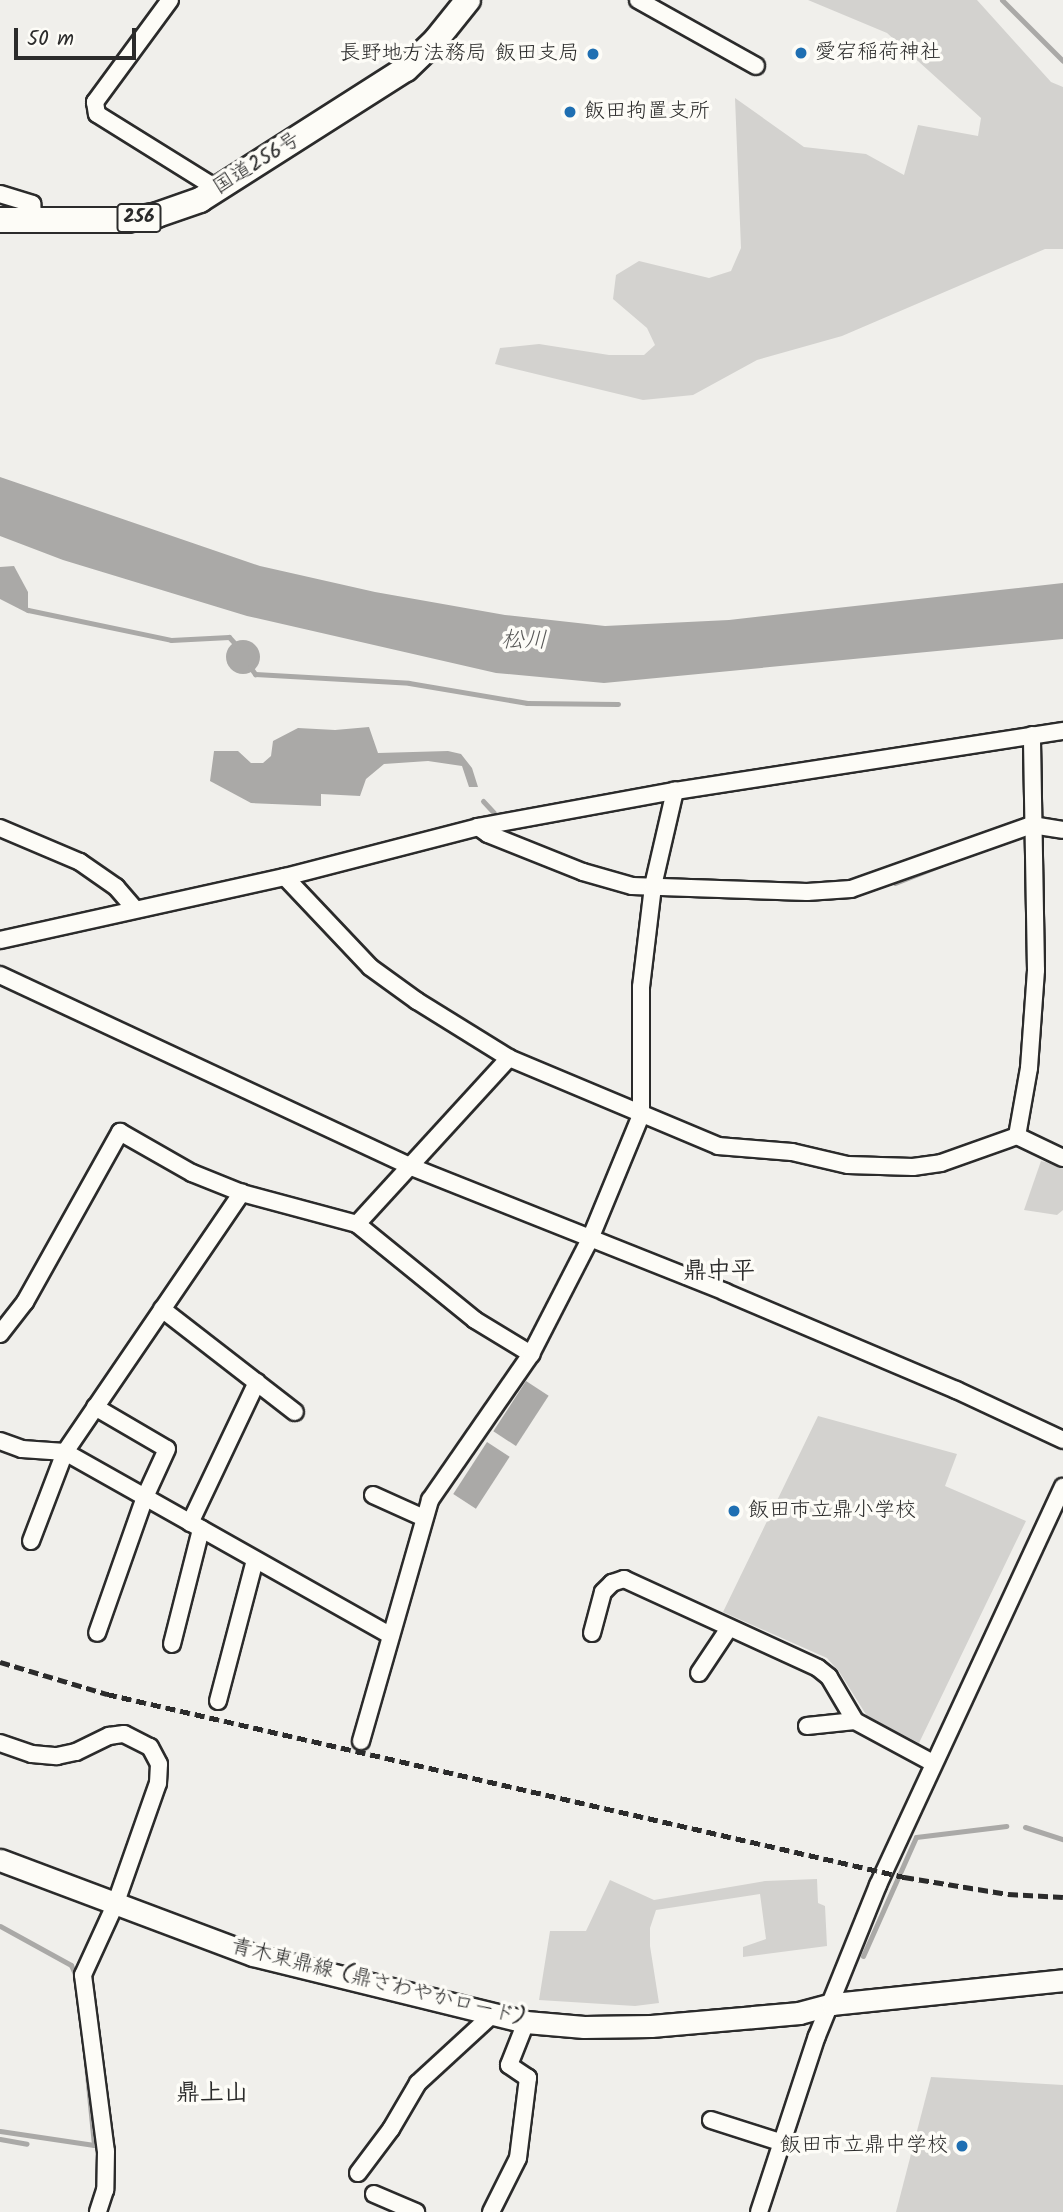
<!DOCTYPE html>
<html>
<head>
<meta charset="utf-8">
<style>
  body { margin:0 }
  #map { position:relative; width:1063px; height:2212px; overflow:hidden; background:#f0efeb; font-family:Kalam,"Klee One",sans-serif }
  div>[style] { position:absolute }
  .green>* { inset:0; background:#d3d2cf }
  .water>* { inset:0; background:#aaa9a7; transform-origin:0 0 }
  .round { border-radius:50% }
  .stream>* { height:5px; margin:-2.5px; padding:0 2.5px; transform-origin:2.5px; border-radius:2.5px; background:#aaa9a7 }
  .roads { filter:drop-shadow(2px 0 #2b2b2b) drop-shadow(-2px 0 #2b2b2b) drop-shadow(0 2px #2b2b2b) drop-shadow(0 -2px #2b2b2b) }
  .minor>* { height:16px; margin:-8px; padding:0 8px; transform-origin:8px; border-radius:8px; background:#fdfcf7 }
  .major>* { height:21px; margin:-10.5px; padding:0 10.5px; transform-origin:10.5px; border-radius:10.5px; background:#fdfcf7 }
  .highway>* { height:24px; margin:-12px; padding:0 12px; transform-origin:12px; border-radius:12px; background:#fdfcf7 }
  .rail>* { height:5px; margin-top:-2.5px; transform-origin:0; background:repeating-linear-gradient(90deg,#2b2b2b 0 10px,transparent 0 15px) }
  .dots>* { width:19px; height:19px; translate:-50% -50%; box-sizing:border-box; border:4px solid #fdfcf7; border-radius:50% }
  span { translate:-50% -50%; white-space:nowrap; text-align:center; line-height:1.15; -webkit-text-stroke:7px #fdfcf7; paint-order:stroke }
  .shield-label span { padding:2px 5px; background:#fdfcf7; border:2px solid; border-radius:5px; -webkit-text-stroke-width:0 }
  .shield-label { font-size:19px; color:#2b2b2b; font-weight:700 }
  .poi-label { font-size:21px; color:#2b2b2b }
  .left { translate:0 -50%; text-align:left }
  .right { translate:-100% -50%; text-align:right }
  .street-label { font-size:21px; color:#2b2b2b }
  .water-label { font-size:23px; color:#575756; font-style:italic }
  .quarter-label { font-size:24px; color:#2b2b2b; font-weight:700 }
  .scale { position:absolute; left:14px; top:28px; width:122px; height:32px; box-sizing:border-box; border:4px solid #2b2b2b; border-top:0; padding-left:9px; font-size:21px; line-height:24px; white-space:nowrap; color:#2b2b2b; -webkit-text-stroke:5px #fdfcf7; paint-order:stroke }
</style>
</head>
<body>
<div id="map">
  <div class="green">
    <div style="clip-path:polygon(808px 0,977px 0,1051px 82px,1063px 87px,1063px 249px,1045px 249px,842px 336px,757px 360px,693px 395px,643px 400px,495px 364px,500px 348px,539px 344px,609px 355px,644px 355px,655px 345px,647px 328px,613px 299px,616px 275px,639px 261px,709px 278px,731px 271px,741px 248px,735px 98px,804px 147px,866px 154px,904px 175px,918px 125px,978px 136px,981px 118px,887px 33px)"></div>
    <div style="clip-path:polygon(1041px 1161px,1063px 1166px,1063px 1210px,1057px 1215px,1024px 1210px)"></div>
    <div style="clip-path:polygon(818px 1416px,957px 1454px,945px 1486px,1026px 1521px,919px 1743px,867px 1716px,840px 1673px,827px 1658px,723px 1612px)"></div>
    <div style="clip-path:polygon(817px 1879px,818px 1903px,825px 1906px,827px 1946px,743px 1957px,743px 1947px,766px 1939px,760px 1894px,656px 1910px,650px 1928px,650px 1946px,659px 2003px,635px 2006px,539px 2000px,550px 1931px,586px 1931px,610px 1880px,654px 1900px,765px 1881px)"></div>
    <div style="clip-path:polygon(931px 2077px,1063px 2085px,1063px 2212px,896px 2212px)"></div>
  </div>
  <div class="water">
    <div style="clip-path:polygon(0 477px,260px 566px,375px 592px,505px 615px,605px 626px,729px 620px,1063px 583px,1063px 639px,604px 683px,496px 673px,247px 616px,63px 560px,0 536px)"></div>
    <div style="clip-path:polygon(14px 566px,28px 592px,28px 610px,0 596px,0 567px)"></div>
    <div class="round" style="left:226px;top:640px;width:34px;height:34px"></div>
    <div style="clip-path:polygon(369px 727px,378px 753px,448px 751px,461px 754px,472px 768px,478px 787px,469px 787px,462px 766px,428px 761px,384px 764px,366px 779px,360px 796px,321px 794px,321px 806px,251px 803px,210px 781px,214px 751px,238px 751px,251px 763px,263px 763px,271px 756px,273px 741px,298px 728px,335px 730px)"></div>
    <div style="left:526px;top:1381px;width:27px;height:60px;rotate:33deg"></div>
    <div style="left:487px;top:1442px;width:27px;height:62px;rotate:33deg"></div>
  </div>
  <div class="stream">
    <div style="left:1002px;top:0;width:86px;rotate:45deg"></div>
    <div style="left:0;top:596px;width:31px;rotate:27deg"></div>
    <div style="left:28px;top:610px;width:146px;rotate:11.8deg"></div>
    <div style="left:171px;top:640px;width:58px;rotate:-3deg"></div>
    <div style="left:229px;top:637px;width:13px;rotate:48deg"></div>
    <div style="left:250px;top:667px;width:9px;rotate:54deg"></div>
    <div style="left:255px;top:674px;width:154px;rotate:3.3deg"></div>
    <div style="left:409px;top:683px;width:120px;rotate:9.6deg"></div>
    <div style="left:527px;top:703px;width:91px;rotate:0.6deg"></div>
    <div style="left:483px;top:801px;width:16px;rotate:47deg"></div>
    <div style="left:579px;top:863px;width:32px;rotate:16deg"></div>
    <div style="left:895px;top:883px;width:49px;rotate:-21.4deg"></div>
    <div style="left:1025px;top:1827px;width:40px;rotate:18deg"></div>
    <div style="left:0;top:1926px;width:81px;rotate:28.8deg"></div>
    <div style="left:71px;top:1965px;width:17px;rotate:66deg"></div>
    <div style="left:863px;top:1956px;width:130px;rotate:-66deg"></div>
    <div style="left:916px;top:1837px;width:91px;rotate:-7deg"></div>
    <div style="left:0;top:2131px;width:95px;rotate:8.5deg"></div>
    <div style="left:94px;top:2145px;width:102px;rotate:-95.6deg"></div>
    <div style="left:0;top:2139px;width:27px;rotate:10deg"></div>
  </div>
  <div class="roads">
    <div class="minor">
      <div style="left:170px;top:0;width:127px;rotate:126.3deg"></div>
      <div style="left:95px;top:102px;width:12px;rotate:81deg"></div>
      <div style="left:97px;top:114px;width:144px;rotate:31.9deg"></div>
      <div style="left:638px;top:0;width:135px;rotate:29.2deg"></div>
      <div style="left:0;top:194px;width:34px;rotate:17deg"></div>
      <div style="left:32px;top:204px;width:17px;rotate:83deg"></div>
      <div style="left:478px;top:827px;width:12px;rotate:35deg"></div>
      <div style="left:488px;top:834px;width:102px;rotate:21.8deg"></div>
      <div style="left:583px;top:872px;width:51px;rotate:15.9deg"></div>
      <div style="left:632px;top:886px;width:175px;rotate:2deg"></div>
      <div style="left:807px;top:892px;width:44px;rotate:-3.9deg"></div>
      <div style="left:851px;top:889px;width:192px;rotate:-19.5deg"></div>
      <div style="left:1032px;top:825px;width:31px;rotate:9deg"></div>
      <div style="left:0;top:828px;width:87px;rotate:23deg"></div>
      <div style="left:80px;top:862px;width:44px;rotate:34.8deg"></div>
      <div style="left:116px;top:887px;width:29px;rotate:49deg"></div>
      <div style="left:285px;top:877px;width:124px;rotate:46.6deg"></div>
      <div style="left:370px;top:967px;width:58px;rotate:35.9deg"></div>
      <div style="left:417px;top:1001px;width:108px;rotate:31.8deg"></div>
      <div style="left:509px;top:1058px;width:227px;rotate:22.8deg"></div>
      <div style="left:718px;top:1146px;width:74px;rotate:4.6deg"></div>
      <div style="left:792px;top:1152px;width:57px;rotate:13.1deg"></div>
      <div style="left:848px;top:1165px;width:65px;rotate:1.8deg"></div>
      <div style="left:913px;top:1167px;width:28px;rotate:-8deg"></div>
      <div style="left:941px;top:1163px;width:81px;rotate:-19.6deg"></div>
      <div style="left:1017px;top:1136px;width:51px;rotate:25.6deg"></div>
      <div style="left:0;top:940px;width:292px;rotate:-12.5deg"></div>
      <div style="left:285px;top:877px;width:199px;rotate:-14.5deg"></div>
      <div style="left:478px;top:827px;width:200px;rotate:-10.4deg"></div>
      <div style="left:675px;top:791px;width:393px;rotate:-8.8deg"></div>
      <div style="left:0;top:975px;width:451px;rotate:25deg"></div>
      <div style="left:409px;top:1166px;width:340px;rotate:21.7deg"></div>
      <div style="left:725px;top:1292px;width:251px;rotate:23deg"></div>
      <div style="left:956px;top:1390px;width:118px;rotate:25deg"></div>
      <div style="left:1017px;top:1136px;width:69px;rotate:-80deg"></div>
      <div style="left:1029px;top:1068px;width:98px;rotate:-85.9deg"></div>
      <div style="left:1036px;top:970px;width:235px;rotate:-91deg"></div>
      <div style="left:357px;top:1224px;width:225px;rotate:-47.5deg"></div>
      <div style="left:162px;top:1309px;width:168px;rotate:37.8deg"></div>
      <div style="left:0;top:1334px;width:41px;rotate:-52deg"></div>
      <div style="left:25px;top:1302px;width:195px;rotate:-60.8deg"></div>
      <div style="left:120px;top:1132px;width:83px;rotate:29.7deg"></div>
      <div style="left:192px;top:1173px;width:54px;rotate:21.8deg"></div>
      <div style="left:242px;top:1193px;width:119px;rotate:15.1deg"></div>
      <div style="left:357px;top:1224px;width:152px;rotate:39.1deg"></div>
      <div style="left:475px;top:1320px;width:66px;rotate:31.3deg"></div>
      <div style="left:95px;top:1407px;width:83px;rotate:30.3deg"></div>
      <div style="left:167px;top:1449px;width:53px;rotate:114.6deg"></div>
      <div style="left:145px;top:1497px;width:144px;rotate:109.4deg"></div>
      <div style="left:0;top:1441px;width:23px;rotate:20deg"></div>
      <div style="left:22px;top:1449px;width:43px;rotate:4deg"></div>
      <div style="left:65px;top:1452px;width:374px;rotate:29.4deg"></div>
      <div style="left:373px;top:1495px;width:56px;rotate:24.3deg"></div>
      <div style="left:190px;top:1523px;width:156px;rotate:-64.6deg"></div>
      <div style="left:31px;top:1541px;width:95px;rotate:-69.1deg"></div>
      <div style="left:65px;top:1452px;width:314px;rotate:-55.7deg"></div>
      <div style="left:592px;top:1633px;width:42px;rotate:-75deg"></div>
      <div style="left:603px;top:1592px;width:13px;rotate:-45deg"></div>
      <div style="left:612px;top:1583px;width:13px;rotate:-18deg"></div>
      <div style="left:624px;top:1579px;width:213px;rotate:24.6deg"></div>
      <div style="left:818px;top:1668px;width:14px;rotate:39deg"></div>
      <div style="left:829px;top:1677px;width:51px;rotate:59.4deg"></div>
      <div style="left:855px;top:1721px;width:89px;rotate:28.3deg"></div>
      <div style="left:172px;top:1644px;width:119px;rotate:-75.8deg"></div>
      <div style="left:699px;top:1673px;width:54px;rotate:-56.3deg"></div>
      <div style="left:218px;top:1701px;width:146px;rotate:-75.3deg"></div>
      <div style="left:807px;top:1726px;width:48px;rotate:-5.9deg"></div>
      <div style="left:361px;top:1741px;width:251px;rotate:-74deg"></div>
      <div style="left:430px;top:1500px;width:178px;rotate:-55.3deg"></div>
      <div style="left:531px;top:1354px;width:129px;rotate:-62.8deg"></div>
      <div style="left:590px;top:1239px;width:134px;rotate:-67.6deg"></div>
      <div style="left:641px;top:1115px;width:128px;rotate:-90deg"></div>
      <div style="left:641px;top:987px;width:102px;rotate:-83.2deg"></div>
      <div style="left:653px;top:886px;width:98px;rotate:-77deg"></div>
      <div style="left:0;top:1743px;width:34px;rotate:19deg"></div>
      <div style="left:32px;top:1754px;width:25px;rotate:5deg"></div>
      <div style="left:57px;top:1756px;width:19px;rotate:-12deg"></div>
      <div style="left:76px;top:1752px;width:37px;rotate:-26deg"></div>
      <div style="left:109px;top:1736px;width:15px;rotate:-8deg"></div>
      <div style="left:124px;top:1734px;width:29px;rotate:27deg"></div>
      <div style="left:150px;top:1747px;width:19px;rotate:62deg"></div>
      <div style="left:159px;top:1764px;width:19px;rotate:93deg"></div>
      <div style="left:158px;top:1783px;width:129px;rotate:109.4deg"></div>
      <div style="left:115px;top:1905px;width:77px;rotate:114.6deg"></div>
      <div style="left:83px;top:1975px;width:177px;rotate:82.6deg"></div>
      <div style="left:106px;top:2151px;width:39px;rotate:91deg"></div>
      <div style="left:105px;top:2190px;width:23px;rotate:108deg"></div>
      <div style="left:711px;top:2120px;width:76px;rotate:17.7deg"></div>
      <div style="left:358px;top:2173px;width:55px;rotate:-53.1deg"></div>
      <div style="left:391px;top:2129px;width:53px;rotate:-59.6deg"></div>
      <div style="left:418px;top:2083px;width:100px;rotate:-42.6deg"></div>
      <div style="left:374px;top:2194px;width:46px;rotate:23.2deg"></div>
      <div style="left:491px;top:2212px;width:60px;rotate:-63.4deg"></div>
      <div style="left:518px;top:2158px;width:81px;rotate:-82.9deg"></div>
      <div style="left:528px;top:2078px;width:23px;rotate:-146deg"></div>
      <div style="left:509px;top:2065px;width:46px;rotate:-68.4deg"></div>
      <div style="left:759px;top:2212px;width:185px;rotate:-71.8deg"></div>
      <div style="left:817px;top:2036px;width:163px;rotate:-68deg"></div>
      <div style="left:878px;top:1885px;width:439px;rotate:-65.1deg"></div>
    </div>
    <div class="major">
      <div style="left:0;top:1860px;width:270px;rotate:20.6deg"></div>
      <div style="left:253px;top:1955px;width:281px;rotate:13.8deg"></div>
      <div style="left:526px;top:2022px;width:58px;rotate:4.9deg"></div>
      <div style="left:584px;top:2027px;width:67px;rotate:-0.9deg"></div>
      <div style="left:651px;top:2026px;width:149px;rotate:-5deg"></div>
      <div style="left:799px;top:2013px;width:34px;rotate:-15deg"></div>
      <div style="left:832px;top:2004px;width:232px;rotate:-5.9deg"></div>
    </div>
    <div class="highway">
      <div style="left:0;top:220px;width:127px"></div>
      <div style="left:127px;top:220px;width:30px;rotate:-9deg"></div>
      <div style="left:157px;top:215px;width:46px;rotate:-19.2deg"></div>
      <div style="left:200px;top:200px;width:244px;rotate:-32.5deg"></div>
      <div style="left:406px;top:69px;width:42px;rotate:-44deg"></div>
      <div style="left:436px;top:40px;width:51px;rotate:-51.3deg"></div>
    </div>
  </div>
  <div class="rail">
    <div style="left:0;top:1662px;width:112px;rotate:16.7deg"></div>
    <div style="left:107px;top:1694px;width:818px;rotate:12.93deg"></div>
    <div style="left:904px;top:1877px;width:105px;rotate:9.3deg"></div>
    <div style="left:1008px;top:1894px;width:55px;rotate:3.1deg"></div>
  </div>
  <div class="dots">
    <div style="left:801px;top:53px;background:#1f6fb2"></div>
    <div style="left:593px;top:54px;background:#1f6fb2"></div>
    <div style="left:570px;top:112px;background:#1f6fb2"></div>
    <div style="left:734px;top:1511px;background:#1f6fb2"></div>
    <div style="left:962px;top:2146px;background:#1f6fb2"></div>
  </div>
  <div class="shield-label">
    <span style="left:139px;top:218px">256</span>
  </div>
  <div class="poi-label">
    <span class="left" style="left:815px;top:53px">愛宕稲荷神社</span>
    <span class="right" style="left:579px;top:54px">長野地方法務局 飯田支局</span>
    <span class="left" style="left:584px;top:112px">飯田拘置支所</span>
    <span class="left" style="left:748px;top:1511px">飯田市立鼎小学校</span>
    <span class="right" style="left:948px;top:2146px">飯田市立鼎中学校</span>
  </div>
  <div class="street-label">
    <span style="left:257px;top:164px;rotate:-32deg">国道256号</span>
    <span style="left:378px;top:1983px;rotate:14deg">青木東鼎線 (鼎さわやかロード)</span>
  </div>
  <div class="water-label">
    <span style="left:524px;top:641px;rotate:1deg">松川</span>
  </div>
  <div class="quarter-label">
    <span style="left:719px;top:1272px">鼎中平</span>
    <span style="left:212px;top:2094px">鼎上山</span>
  </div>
  <div class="scale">50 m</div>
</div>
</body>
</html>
